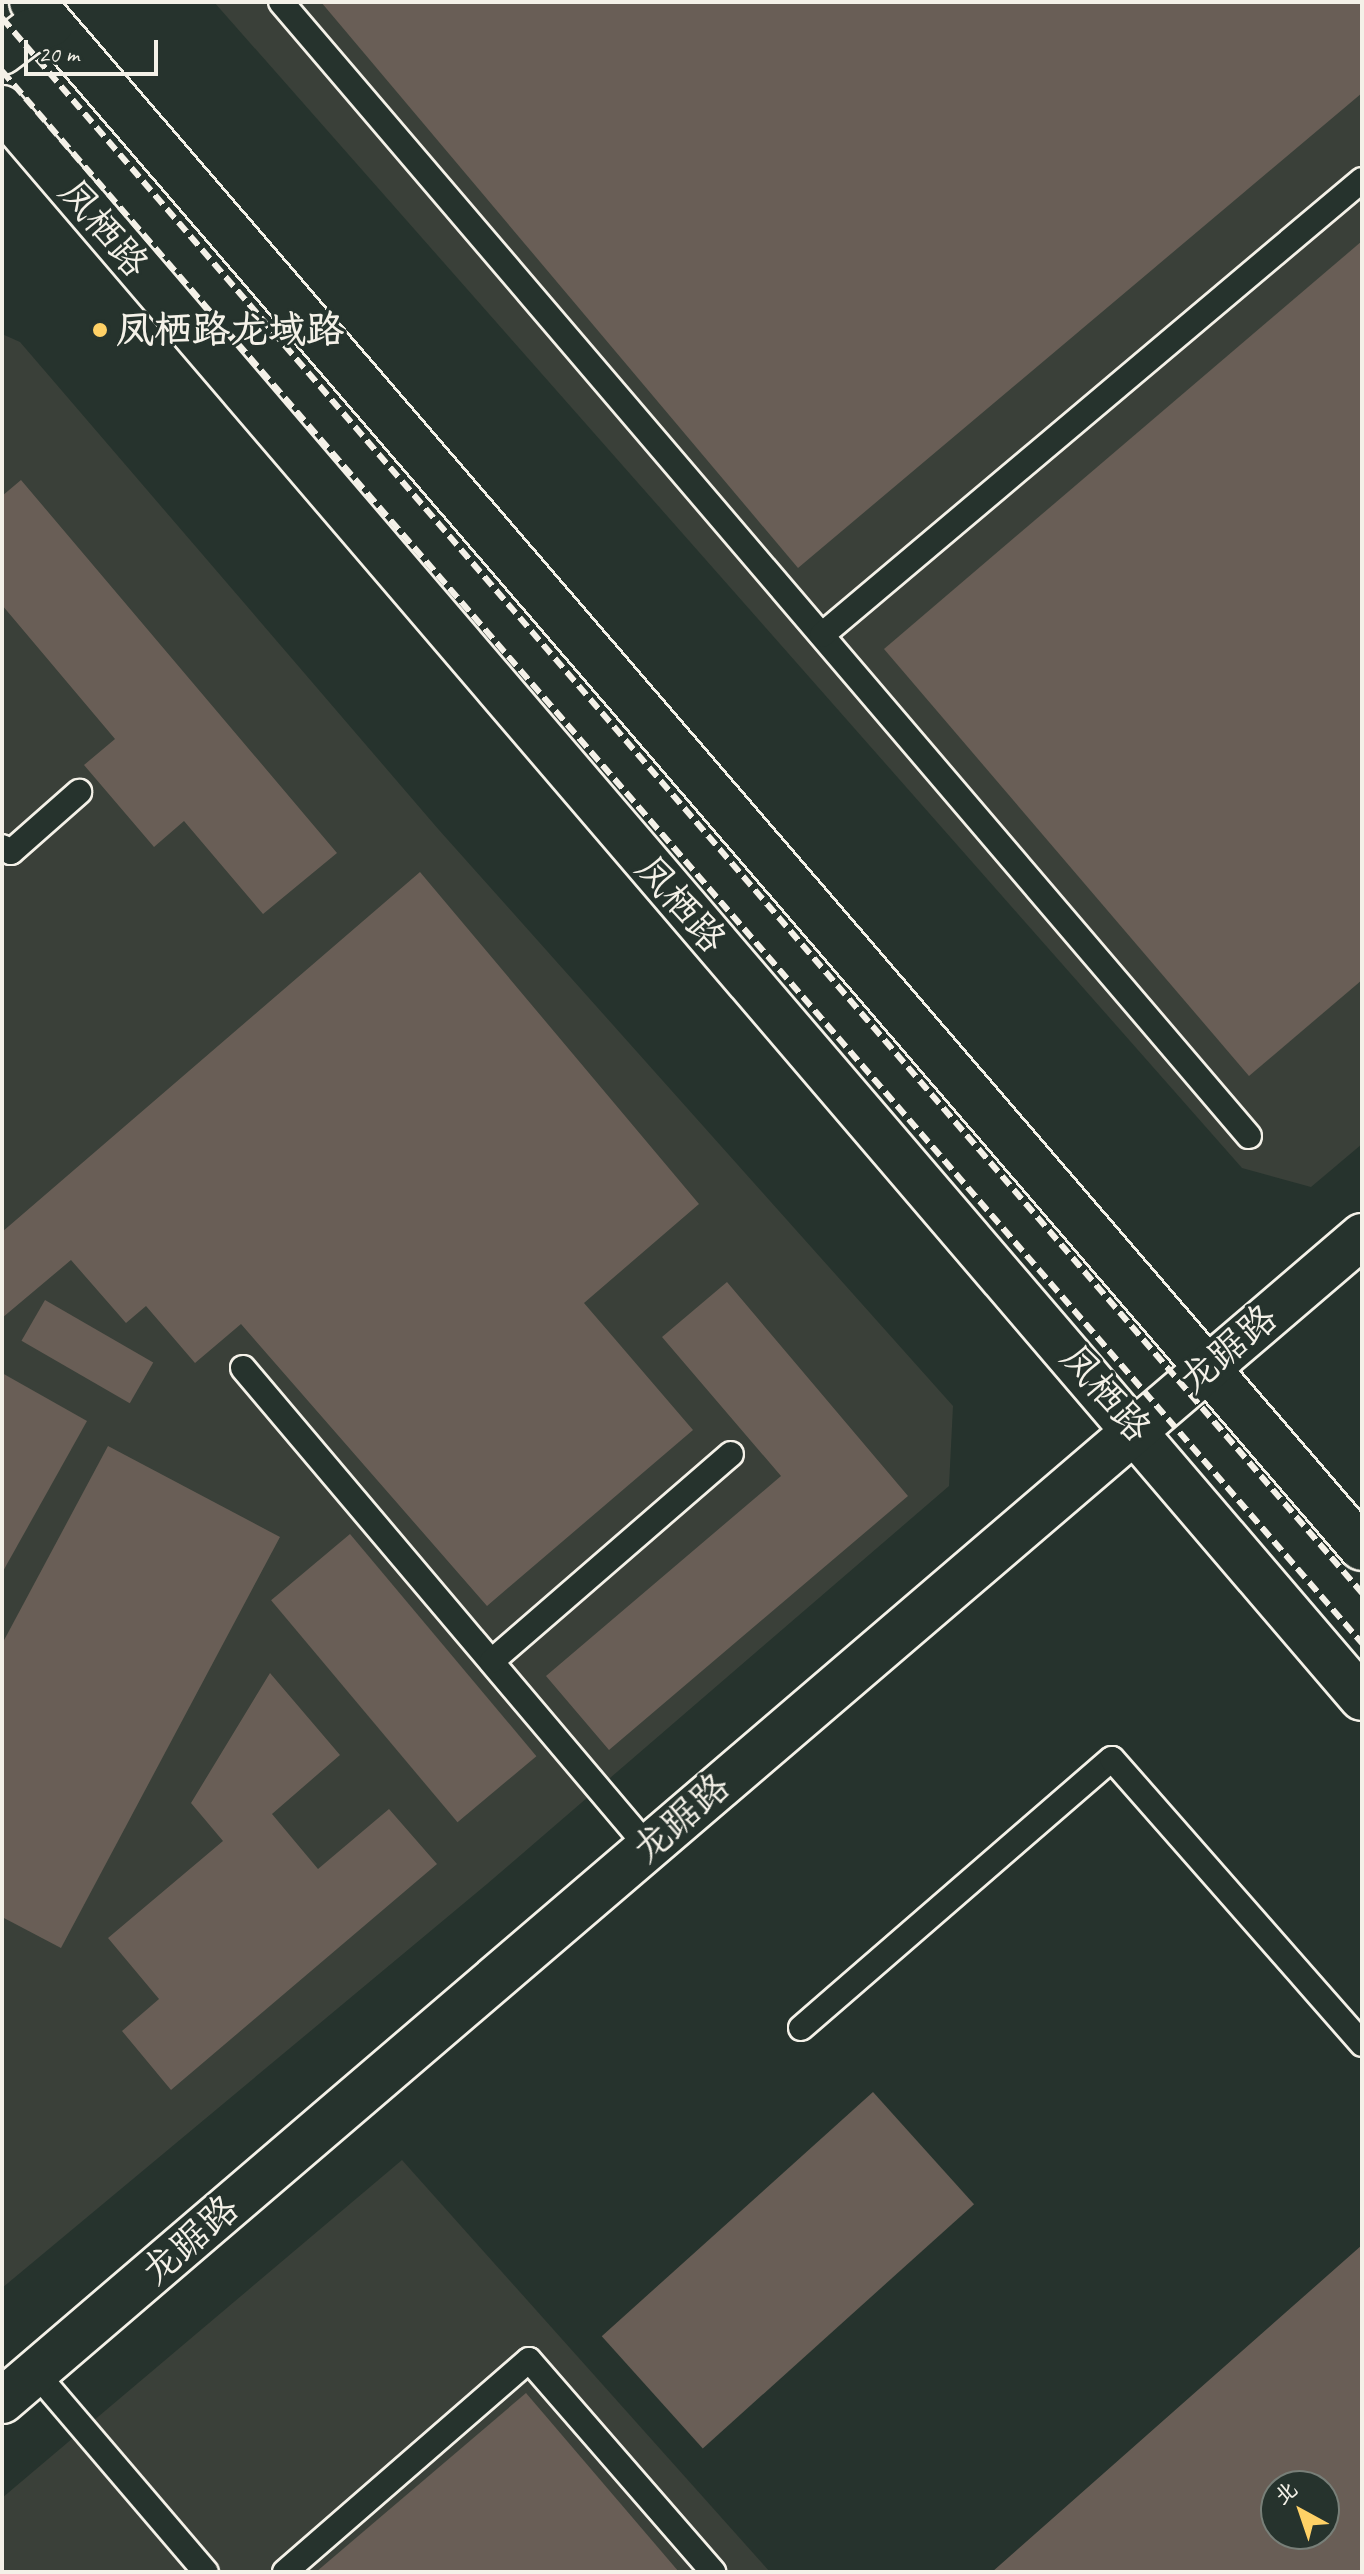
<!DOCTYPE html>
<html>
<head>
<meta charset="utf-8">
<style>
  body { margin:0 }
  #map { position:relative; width:1364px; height:2574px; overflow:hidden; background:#26332d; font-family:Caveat,"LXGW WenKai TC",sans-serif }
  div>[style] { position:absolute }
  .built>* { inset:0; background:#3a4039 }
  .building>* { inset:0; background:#695e56; transform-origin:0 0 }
  .roads { filter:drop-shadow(2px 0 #f4f1e8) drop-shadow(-2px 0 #f4f1e8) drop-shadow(0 2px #f4f1e8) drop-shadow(0 -2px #f4f1e8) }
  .lane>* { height:24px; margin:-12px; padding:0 12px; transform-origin:12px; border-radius:12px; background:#26332d }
  .secondary>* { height:44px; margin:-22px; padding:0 22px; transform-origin:22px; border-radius:22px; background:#26332d }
  .rail>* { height:6px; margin-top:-3px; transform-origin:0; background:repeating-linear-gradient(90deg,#f4f1e8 0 12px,transparent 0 18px) }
  .dots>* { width:22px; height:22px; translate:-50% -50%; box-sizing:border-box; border:4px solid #26332d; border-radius:50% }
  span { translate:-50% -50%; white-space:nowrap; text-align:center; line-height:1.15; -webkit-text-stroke:6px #26332d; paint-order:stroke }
  .street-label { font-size:38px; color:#f4f1e8 }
  .poi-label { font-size:38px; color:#f4f1e8; font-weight:700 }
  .left { translate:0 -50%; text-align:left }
  .frame { position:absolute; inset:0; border:4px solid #f4f1e8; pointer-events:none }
  .north { position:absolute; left:1260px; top:2470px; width:80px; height:80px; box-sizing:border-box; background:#26332d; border:2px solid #787f78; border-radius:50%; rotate:320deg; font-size:22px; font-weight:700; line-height:32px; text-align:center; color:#f4f1e8 }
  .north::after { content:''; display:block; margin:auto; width:28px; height:36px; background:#ffd166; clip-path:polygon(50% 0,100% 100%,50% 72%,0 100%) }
  .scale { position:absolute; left:24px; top:40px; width:134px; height:36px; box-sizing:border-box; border:4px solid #f4f1e8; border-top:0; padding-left:10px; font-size:24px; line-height:28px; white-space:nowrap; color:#f4f1e8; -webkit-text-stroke:6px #26332d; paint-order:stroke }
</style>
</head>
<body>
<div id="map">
  <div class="built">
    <div style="clip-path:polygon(214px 2px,1362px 2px,1362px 1144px,1311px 1187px,1242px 1168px)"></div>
    <div style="clip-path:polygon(2px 334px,20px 342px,439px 830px,953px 1406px,949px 1486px,487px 1884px,2px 2288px)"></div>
    <div style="clip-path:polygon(402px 2160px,770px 2572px,2px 2572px,2px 2498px)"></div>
  </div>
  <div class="building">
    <div style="clip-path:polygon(321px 2px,1362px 2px,1362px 93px,798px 568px)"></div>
    <div style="clip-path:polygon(1362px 241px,1362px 980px,1249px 1076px,884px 649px)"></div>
    <div style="clip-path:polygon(21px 480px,337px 853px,263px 914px,184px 821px,154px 847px,84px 765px,115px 739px,2px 605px,2px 496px)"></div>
    <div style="clip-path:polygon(420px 872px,699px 1204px,584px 1303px,693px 1430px,487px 1606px,241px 1324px,195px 1363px,146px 1306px,126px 1323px,71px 1260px,2px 1318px,2px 1232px)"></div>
    <div style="clip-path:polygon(727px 1282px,908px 1496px,609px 1750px,546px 1676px,781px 1476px,662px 1337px)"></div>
    <div style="left:45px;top:1300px;width:125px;height:47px;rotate:30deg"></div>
    <div style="clip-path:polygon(2px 1373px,87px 1421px,2px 1573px)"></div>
    <div style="clip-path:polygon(108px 1446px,280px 1537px,61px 1948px,2px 1917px,2px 1644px)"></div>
    <div style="left:350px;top:1534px;width:290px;height:103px;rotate:50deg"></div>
    <div style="clip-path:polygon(270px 1673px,340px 1755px,272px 1814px,318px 1869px,389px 1809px,437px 1864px,171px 2090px,122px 2031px,159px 1999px,108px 1938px,223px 1841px,191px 1803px)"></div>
    <div style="left:873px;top:2092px;width:151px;height:365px;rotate:48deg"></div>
    <div style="clip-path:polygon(evenodd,1362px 2245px,1362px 2572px,992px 2572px,1362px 2245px,1276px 2486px,1324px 2486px,1324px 2534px,1276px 2534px,1276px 2486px)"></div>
    <div style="clip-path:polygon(526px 2393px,679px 2572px,316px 2572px)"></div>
  </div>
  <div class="roads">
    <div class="lane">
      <div style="left:281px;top:2px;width:1491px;rotate:49.52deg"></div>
      <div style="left:822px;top:635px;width:706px;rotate:-40.12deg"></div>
      <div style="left:2px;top:847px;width:10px;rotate:29deg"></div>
      <div style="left:11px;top:852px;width:91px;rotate:-41.4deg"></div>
      <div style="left:243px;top:1368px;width:627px;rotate:49.79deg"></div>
      <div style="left:492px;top:1661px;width:316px;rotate:-40.9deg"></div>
      <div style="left:801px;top:2028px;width:411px;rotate:-40.9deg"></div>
      <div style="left:1112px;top:1759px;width:379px;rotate:48.7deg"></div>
      <div style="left:35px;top:2372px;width:263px;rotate:49.5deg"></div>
      <div style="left:285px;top:2572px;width:323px;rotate:-41deg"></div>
      <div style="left:529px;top:2360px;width:281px;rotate:49deg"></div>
    </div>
    <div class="secondary">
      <div style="left:32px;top:2px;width:2039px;rotate:49.3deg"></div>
      <div style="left:2px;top:52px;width:34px;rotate:-37deg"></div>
      <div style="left:29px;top:32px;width:23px;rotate:-20deg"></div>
      <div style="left:2px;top:108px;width:2092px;rotate:49.46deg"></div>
      <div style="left:2px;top:2401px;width:1791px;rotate:-40.58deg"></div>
    </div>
  </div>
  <div class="rail">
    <div style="left:2px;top:18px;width:2081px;rotate:49.19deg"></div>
    <div style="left:2px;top:71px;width:2079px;rotate:49.14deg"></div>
  </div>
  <div class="dots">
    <div style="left:100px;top:330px;background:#ffd166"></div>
  </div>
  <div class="street-label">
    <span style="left:104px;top:228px;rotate:50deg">凤栖路</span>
    <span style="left:681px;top:904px;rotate:49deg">凤栖路</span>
    <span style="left:1228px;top:1349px;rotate:-40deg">龙踞路</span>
    <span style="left:1106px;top:1393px;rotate:49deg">凤栖路</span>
    <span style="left:681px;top:1818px;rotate:-41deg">龙踞路</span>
    <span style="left:190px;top:2240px;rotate:-41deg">龙踞路</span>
  </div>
  <div class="poi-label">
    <span class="left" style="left:116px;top:330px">凤栖路龙域路</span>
  </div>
  <div class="frame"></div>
  <div class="north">北</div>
  <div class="scale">20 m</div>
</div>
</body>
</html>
